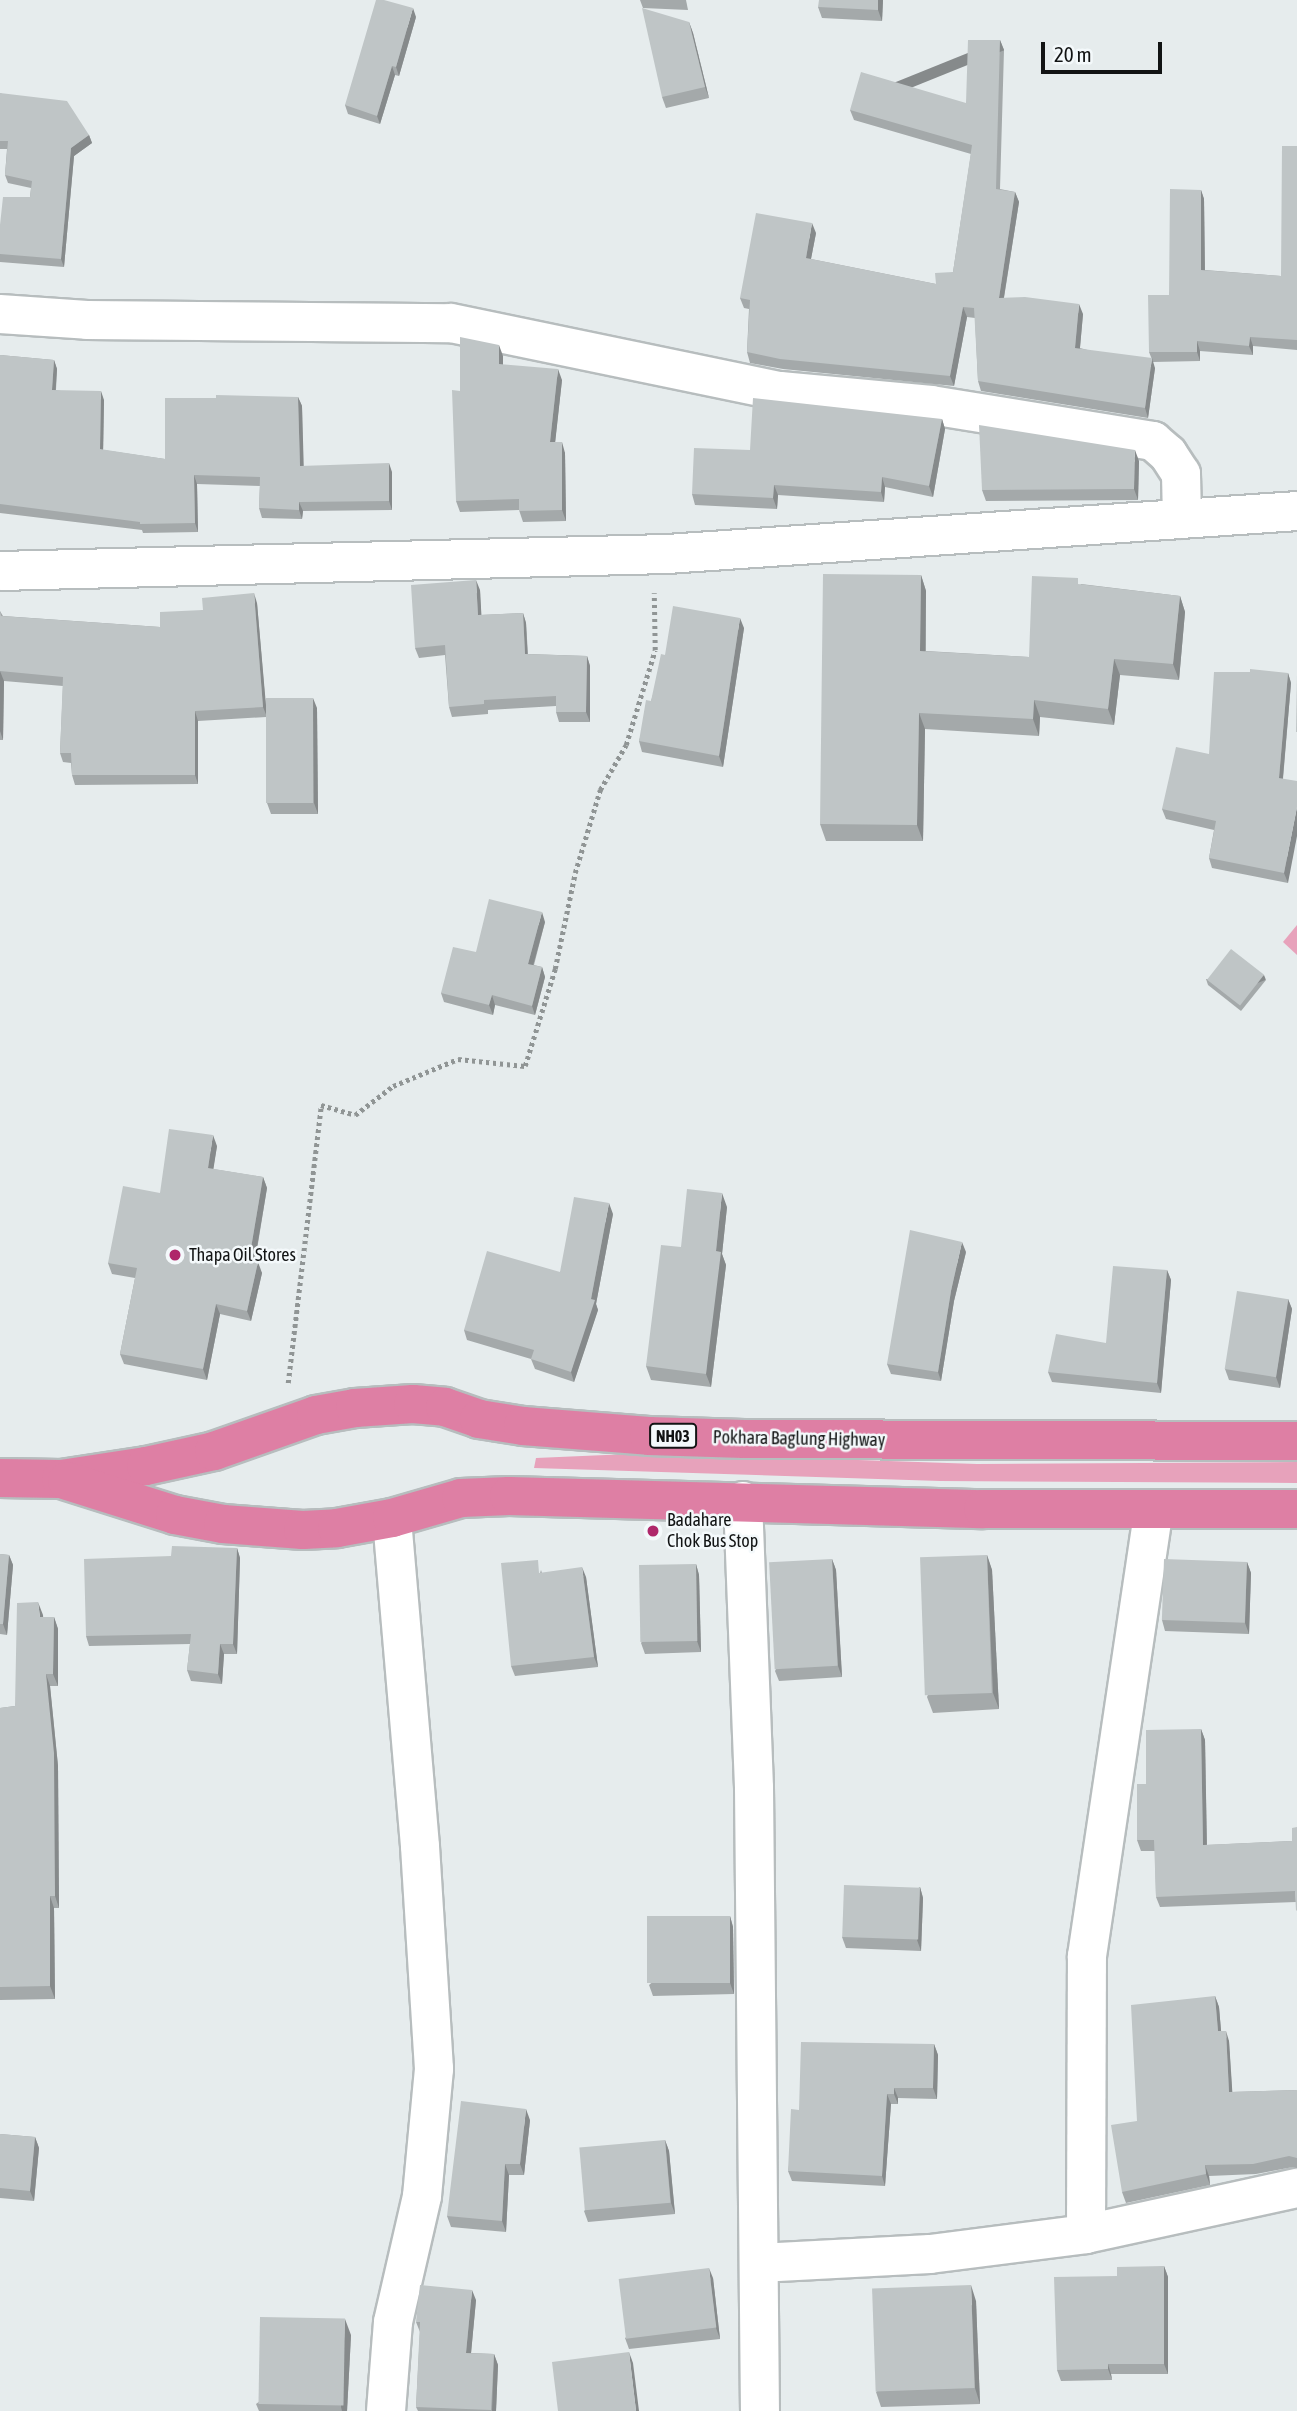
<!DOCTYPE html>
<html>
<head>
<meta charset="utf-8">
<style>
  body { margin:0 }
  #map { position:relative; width:1297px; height:2411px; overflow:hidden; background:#e6eced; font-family:"Asap Condensed",sans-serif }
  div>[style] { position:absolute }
  .green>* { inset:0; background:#e7a2bb }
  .path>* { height:4.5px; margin-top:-2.25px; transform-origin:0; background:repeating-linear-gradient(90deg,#909595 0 3.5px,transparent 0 7px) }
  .roads { filter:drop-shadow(2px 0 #b7bdbe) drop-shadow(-2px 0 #b7bdbe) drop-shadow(0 2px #b7bdbe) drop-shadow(0 -2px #b7bdbe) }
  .minor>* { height:38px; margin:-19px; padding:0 19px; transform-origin:19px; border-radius:19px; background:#fff }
  .highway>* { height:38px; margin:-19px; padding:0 19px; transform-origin:19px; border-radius:19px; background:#de7fa4 }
  .wall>* { inset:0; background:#a4a9aa }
  .shaded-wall>* { inset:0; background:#868a8b; transform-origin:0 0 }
  .building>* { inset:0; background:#bfc5c6; transform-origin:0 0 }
  .dots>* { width:19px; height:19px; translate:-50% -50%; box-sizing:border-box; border:4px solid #f4f9fb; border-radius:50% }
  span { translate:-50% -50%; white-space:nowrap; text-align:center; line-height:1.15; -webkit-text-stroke:5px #f4f9fb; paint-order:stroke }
  .shield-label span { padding:2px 5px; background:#f4f9fb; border:2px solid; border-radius:5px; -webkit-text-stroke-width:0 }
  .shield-label { font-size:16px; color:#121414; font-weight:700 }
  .poi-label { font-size:18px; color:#121414 }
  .left { translate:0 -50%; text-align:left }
  .street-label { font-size:18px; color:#121414 }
  .scale { position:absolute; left:1041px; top:42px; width:121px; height:32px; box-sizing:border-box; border:4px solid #121414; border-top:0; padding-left:9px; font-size:21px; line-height:24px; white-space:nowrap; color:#121414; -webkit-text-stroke:5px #f4f9fb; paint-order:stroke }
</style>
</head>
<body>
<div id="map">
  <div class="green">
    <div style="clip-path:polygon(1297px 925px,1297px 955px,1283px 942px)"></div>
    <div style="clip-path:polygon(652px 1453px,977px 1464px,1297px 1462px,1297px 1483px,940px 1481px,534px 1468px,536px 1458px)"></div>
  </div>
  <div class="path">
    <div style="left:288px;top:1383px;width:280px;rotate:-83.2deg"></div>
    <div style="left:321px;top:1105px;width:35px;rotate:16deg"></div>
    <div style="left:355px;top:1115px;width:48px;rotate:-37.3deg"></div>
    <div style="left:393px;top:1086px;width:70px;rotate:-22.6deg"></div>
    <div style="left:458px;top:1059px;width:67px;rotate:6deg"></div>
    <div style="left:525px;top:1066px;width:102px;rotate:-72.8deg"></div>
    <div style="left:555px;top:969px;width:98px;rotate:-78.2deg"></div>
    <div style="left:575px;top:873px;width:87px;rotate:-73.2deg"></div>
    <div style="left:600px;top:790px;width:52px;rotate:-60deg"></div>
    <div style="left:626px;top:745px;width:99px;rotate:-73deg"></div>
    <div style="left:655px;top:650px;width:57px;rotate:-91deg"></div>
  </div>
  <div class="roads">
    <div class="minor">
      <div style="left:0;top:314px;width:87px;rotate:3.9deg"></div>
      <div style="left:87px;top:320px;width:364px;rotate:0.5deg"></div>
      <div style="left:451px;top:323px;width:336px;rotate:11.7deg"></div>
      <div style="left:780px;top:391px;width:152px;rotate:5.3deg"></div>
      <div style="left:931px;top:405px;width:225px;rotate:9.2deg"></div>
      <div style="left:1153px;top:441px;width:20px;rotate:41deg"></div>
      <div style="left:1168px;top:454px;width:24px;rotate:57deg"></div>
      <div style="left:1181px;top:474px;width:45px;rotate:88.7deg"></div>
      <div style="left:0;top:571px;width:667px;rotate:-1.46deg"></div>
      <div style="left:667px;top:554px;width:631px;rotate:-3.9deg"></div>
      <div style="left:743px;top:1501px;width:287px;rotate:87.8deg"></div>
      <div style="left:754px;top:1788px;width:623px;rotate:89.45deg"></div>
      <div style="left:1086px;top:2234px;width:278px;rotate:-89.8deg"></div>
      <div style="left:1087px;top:1956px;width:451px;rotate:-81.5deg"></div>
      <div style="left:759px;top:2263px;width:171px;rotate:-3deg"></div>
      <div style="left:930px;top:2254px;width:157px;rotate:-7.3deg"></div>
      <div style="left:1086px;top:2234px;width:216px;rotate:-12.3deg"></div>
      <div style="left:386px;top:2411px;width:89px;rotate:-85.5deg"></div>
      <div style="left:393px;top:2322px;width:129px;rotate:-77deg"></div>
      <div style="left:422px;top:2196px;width:128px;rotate:-84.6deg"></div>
      <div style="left:434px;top:2069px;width:223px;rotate:-93.6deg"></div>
      <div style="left:420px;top:1846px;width:329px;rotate:-94.9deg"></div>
    </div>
    <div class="highway">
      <div style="left:0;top:1478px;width:61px;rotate:0.9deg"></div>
      <div style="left:61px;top:1479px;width:86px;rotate:-8.7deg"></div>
      <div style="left:146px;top:1466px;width:70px;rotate:-12.4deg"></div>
      <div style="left:214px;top:1451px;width:108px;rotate:-19.4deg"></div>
      <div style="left:316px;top:1415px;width:40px;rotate:-10deg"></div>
      <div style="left:355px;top:1408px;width:58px;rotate:-3.9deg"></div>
      <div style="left:413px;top:1404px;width:32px;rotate:5deg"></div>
      <div style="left:445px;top:1407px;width:36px;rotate:19deg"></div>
      <div style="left:479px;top:1419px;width:45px;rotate:9deg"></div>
      <div style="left:523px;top:1426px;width:126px;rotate:4.5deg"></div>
      <div style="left:649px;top:1436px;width:95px;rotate:1.8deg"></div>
      <div style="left:744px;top:1439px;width:553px;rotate:0.21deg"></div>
      <div style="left:67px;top:1481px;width:113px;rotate:17.5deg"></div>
      <div style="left:175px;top:1515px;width:49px;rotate:10.6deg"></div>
      <div style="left:223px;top:1524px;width:80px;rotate:4.3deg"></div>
      <div style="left:303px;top:1530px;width:34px;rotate:-3deg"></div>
      <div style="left:337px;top:1528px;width:56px;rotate:-10.3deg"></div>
      <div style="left:392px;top:1518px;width:72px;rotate:-16.2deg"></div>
      <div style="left:461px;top:1498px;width:48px;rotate:-2.4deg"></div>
      <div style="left:509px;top:1496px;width:474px;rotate:1.6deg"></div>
      <div style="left:983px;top:1509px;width:314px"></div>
    </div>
  </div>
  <div class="wall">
    <div style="clip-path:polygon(640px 0,686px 0,688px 10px,643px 8px)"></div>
    <div style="clip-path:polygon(883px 0,882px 21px,822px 18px,818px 7px)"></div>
    <div style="clip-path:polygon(416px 17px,399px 76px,395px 75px,380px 124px,348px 114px,345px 105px)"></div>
    <div style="clip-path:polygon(689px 22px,693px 33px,709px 98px,666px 108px,662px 97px)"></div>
    <div style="clip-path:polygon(1000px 40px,1004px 50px,1000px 189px,1015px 192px,1019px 202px,1004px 298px,1083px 314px,1080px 348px,1155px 368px,1148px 418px,981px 391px,978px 381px,975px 318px,967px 317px,954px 386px,783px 369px,750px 363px,747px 352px,749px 309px,744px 308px,740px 298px,816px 233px,811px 259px,936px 284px,953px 272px,971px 154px,854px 120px,850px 110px,966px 103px)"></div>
    <div style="clip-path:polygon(0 93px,89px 135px,92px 143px,74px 156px,64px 267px,0 262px,0 225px,30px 197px,31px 188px,8px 183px,5px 175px,7px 149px,0 149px)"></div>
    <div style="clip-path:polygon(1297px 146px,1297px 350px,1253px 346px,1253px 355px,1200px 351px,1200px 361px,1153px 362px,1149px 352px,1169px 295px,1201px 190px,1204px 199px,1205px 270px,1281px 276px)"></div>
    <div style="clip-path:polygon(0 355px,54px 360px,57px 369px,56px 390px,104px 400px,103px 450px,165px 459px,298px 397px,302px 406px,303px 466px,392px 472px,392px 510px,303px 511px,302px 519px,262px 518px,259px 508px,260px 486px,197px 484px,198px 532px,143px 533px,142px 530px,0 513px)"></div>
    <div style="clip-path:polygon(503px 356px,503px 365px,562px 380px,555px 442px,565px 453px,566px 521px,523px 522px,519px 510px,460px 512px,456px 501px,460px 391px)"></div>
    <div style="clip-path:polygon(942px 419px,945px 429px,933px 497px,885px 487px,884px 502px,778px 495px,777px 509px,695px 505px,692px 494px,750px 450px)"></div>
    <div style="clip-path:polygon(1139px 461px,1138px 500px,986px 501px,982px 490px)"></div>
    <div style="clip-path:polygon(921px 575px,926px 591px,926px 651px,1029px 657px,1081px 584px,1180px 596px,1185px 612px,1179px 680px,1120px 675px,1114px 725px,1040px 717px,1039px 736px,925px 729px,923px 841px,826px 841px,820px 824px)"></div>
    <div style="clip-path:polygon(480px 590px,481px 615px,523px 613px,526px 623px,528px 654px,587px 656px,590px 666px,590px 722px,559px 722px,556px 712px,556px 706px,488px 710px,488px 714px,452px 717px,449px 707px,445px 655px,419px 658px,415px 648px)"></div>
    <div style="clip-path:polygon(257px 603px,266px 709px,317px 708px,318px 814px,271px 814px,267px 803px,266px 717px,198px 721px,198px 784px,75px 785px,72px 775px,71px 763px,63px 762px,60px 753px,63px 686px,4px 681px,3px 740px,0 740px,0 611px,3px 616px,160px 627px,203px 610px)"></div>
    <div style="clip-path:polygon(744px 628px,723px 767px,642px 752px,639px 741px,665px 655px)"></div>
    <div style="clip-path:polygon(1288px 673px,1291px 683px,1283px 779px,1288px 883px,1212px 868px,1209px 858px,1214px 830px,1166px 819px,1162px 809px)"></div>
    <div style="clip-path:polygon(545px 922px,534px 965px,542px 967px,545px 977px,535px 1015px,495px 1005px,493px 1015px,444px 1002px,441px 993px,476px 952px)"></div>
    <div style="clip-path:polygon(1206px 979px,1266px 980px,1241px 1011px,1208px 985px)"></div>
    <div style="clip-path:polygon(217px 1146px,213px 1169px,263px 1177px,267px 1188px,255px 1262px,262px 1273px,251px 1321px,220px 1314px,207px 1380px,124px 1364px,120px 1354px,135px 1278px,112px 1274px,108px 1263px,160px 1193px)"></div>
    <div style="clip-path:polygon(727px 1207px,722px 1254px,726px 1265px,711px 1387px,651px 1380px,646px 1366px,681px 1247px)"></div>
    <div style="clip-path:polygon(613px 1214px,596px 1304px,598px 1310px,574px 1382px,535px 1369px,531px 1359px,467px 1340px,464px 1330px,560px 1272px)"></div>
    <div style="clip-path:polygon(966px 1252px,954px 1301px,941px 1381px,891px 1374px,887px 1364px)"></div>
    <div style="clip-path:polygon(1167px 1270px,1171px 1280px,1161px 1393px,1052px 1382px,1048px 1372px,1106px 1343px)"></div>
    <div style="clip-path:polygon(1288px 1299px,1292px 1309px,1280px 1388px,1229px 1380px,1225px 1369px)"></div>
    <div style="clip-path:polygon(237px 1548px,240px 1558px,237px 1654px,224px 1654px,222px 1684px,191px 1681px,187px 1670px,190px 1644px,89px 1646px,86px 1636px,171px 1556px)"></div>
    <div style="clip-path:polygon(0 1554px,9px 1555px,13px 1565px,7px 1635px,0 1634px)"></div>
    <div style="clip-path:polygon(987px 1555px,992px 1570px,999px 1709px,933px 1713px,927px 1697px)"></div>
    <div style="clip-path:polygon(832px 1559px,836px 1570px,842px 1677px,779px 1681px,775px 1671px)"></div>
    <div style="clip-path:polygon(1247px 1562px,1251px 1573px,1249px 1634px,1165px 1631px,1162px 1620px)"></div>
    <div style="clip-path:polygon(696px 1564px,699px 1575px,701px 1652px,645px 1654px,641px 1643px)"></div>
    <div style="clip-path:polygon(541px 1570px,542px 1573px,586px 1577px,598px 1667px,515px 1676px,511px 1666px)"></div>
    <div style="clip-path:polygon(43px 1615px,43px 1617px,54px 1617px,58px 1629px,58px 1686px,50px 1686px,58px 1766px,59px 1908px,54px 1908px,55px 1999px,0 2000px,0 1708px,15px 1706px)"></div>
    <div style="clip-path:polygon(1201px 1729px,1205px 1740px,1207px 1845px,1292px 1841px,1296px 1902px,1160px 1907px,1156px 1897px,1155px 1851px,1141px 1851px,1137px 1840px,1146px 1784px)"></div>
    <div style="clip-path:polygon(920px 1887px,923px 1898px,921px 1951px,846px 1948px,842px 1937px)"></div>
    <div style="clip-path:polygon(730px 1916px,733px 1927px,734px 1994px,653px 1996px,649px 1985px)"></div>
    <div style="clip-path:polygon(1215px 1996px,1219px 2007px,1221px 2031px,1229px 2041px,1232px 2092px,1297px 2090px,1297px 2168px,1293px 2167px,1256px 2174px,1209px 2176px,1210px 2185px,1126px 2203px,1122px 2192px,1137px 2121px)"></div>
    <div style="clip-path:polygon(934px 2044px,938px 2055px,937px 2099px,898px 2098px,898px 2104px,891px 2104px,885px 2186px,792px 2181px,788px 2171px,799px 2110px)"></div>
    <div style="clip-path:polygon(530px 2120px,524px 2175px,509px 2175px,506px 2232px,451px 2227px,447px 2216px)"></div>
    <div style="clip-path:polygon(0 2134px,35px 2137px,39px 2148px,34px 2201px,0 2198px)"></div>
    <div style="clip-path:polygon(665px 2140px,669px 2151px,675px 2214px,588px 2222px,584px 2211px)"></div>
    <div style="clip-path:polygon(1164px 2266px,1168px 2277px,1168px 2374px,1111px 2374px,1112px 2380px,1061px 2381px,1057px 2370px,1117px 2276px)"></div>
    <div style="clip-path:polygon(713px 2278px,720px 2339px,629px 2349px,625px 2338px)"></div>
    <div style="clip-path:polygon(476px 2300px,471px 2353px,494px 2354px,498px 2365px,496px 2411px,418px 2411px,416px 2407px,420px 2332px,416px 2322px)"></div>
    <div style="clip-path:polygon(976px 2301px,980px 2404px,881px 2407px,876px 2392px)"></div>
    <div style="clip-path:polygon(351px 2335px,347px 2411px,259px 2411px,256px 2404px)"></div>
  </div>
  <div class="shaded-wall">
    <div style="clip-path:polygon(878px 0,883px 0,882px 21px,878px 10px)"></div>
    <div style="clip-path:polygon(413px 8px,416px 17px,399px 76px,396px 67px)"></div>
    <div style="clip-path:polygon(689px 22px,693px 33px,709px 98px,705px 87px)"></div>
    <div style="left:1000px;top:40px;width:11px;height:149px;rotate:68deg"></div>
    <div style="clip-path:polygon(392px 66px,395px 75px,380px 124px,377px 116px)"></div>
    <div style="clip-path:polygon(89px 135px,92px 143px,74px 156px,64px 267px,61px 259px,71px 148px)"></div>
    <div style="clip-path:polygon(1201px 190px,1204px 199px,1205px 279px,1201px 270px)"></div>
    <div style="clip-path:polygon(1015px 192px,1019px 202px,1002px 309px,999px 298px)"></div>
    <div style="clip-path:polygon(812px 223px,816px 233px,809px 269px,806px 258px)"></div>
    <div style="clip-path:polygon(1079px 304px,1083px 314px,1079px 358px,1075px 348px)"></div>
    <div style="clip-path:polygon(963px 307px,967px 317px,954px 386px,950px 376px)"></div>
    <div style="clip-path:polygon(1250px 337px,1253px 346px,1253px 355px,1249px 346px)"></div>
    <div style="clip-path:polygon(1197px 341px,1200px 351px,1200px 361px,1197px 352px)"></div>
    <div style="clip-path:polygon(499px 345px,503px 356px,503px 375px,499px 364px)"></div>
    <div style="clip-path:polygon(1152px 358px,1155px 368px,1148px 418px,1145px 408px)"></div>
    <div style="clip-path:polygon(54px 360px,57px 369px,55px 399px,52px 390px)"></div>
    <div style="clip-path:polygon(558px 369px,562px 380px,554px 453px,550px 442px)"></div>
    <div style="clip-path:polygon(101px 391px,104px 400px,103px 458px,100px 449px)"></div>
    <div style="clip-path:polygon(298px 397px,302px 406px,304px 475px,300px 466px)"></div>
    <div style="clip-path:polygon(942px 419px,945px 429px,933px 497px,929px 486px)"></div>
    <div style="clip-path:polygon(562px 442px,565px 453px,566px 521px,562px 510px)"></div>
    <div style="clip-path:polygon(1135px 450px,1139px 461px,1138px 500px,1134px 489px)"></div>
    <div style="clip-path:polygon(389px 463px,392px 472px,392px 510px,389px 501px)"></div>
    <div style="clip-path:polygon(194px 475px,197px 484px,198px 532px,195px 523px)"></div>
    <div style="clip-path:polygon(882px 477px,885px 487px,884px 502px,881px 492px)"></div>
    <div style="clip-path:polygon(774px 485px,778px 495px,777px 509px,773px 498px)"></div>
    <div style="clip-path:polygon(299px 502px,303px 511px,302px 519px,299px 510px)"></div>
    <div style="clip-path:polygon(921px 575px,926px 591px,925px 667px,920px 651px)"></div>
    <div style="clip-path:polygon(476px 580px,480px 590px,482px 625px,478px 615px)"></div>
    <div style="clip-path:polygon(254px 593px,257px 603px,267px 717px,263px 707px)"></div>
    <div style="clip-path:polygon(1180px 596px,1185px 612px,1179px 680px,1173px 664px)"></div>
    <div style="clip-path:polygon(523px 613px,526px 623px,528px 664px,525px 654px)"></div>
    <div style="clip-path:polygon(740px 618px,744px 628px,723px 767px,719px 756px)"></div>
    <div style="clip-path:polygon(587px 656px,590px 666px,590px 722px,586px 712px)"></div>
    <div style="clip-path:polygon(1114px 659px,1120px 675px,1114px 725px,1108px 709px)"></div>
    <div style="clip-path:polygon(0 671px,4px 681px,3px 740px,0 731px)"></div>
    <div style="clip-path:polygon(1288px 673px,1291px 683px,1282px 788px,1279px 778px)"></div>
    <div style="clip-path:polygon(313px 698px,317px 708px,318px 814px,314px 803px)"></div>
    <div style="clip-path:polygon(1034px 700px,1040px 717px,1039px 736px,1033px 719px)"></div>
    <div style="clip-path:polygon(195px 711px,198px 721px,198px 784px,195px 775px)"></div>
    <div style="clip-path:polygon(919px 713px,925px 729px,923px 841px,917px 825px)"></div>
    <div style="clip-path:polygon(1297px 807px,1297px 836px,1288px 883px,1284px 873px)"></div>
    <div style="clip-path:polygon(542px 912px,545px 922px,531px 973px,528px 964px)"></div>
    <div style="clip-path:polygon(542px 967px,545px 977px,535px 1015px,532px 1006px)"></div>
    <div style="left:1264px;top:975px;width:5px;height:40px;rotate:68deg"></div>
    <div style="clip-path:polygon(492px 995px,495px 1005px,493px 1015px,489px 1005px)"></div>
    <div style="clip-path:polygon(213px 1135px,217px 1146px,212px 1178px,208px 1168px)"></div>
    <div style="clip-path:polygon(263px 1177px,267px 1188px,253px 1271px,249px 1260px)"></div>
    <div style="clip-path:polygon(722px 1193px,727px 1207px,722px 1254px,726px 1265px,711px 1387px,706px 1374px,716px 1251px)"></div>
    <div style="clip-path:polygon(609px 1203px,613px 1214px,596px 1304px,598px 1310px,574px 1382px,571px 1372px,591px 1299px)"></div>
    <div style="clip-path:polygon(962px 1242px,966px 1252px,954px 1301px,941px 1381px,938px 1372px,951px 1291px)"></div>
    <div style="clip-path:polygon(258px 1262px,262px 1273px,251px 1321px,247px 1311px)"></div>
    <div style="clip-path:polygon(1167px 1270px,1171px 1280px,1161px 1393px,1157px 1383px)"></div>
    <div style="clip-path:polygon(1288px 1299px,1292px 1309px,1280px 1388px,1276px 1377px)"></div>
    <div style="clip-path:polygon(216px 1304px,220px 1314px,207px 1380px,203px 1369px)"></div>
    <div style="clip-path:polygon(237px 1548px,240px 1558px,237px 1654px,233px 1644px)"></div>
    <div style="clip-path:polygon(9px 1555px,13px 1565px,7px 1635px,3px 1624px)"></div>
    <div style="clip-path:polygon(987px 1555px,992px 1570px,999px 1709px,993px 1693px)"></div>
    <div style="clip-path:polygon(832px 1559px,836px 1570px,842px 1677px,838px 1666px)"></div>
    <div style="clip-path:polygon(1247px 1562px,1251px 1573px,1249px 1634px,1245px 1623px)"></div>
    <div style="clip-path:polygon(696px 1564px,699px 1575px,701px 1652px,697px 1641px)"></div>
    <div style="clip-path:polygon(582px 1567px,586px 1577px,598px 1667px,594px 1657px)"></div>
    <div style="clip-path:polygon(38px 1602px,43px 1615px,44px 1629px,40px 1617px)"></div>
    <div style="clip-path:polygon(54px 1617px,58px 1629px,58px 1686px,53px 1674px)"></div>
    <div style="clip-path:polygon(220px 1644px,224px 1654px,222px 1684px,218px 1674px)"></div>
    <div style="clip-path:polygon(46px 1674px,50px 1686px,58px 1766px,59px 1908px,55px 1896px)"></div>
    <div style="clip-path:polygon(1201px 1729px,1205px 1740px,1207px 1856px,1203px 1845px)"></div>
    <div style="clip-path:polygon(920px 1887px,923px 1898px,921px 1951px,917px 1940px)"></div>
    <div style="clip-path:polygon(50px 1896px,54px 1908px,55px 1999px,50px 1986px)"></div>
    <div style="clip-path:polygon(730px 1916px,733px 1927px,734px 1994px,730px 1983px)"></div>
    <div style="clip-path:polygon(1215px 1996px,1219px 2007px,1222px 2042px,1218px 2031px)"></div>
    <div style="clip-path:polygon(1226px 2031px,1229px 2041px,1233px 2102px,1229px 2092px)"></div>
    <div style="clip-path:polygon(934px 2044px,938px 2055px,937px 2099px,933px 2088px)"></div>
    <div style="clip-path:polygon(894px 2088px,898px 2098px,898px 2104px,894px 2094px)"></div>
    <div style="clip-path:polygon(887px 2094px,891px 2104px,885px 2186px,882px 2176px)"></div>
    <div style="clip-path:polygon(526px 2109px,530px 2120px,524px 2175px,520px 2164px)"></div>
    <div style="clip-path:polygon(35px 2137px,39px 2148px,34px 2201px,30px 2191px)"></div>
    <div style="clip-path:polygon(665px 2140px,669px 2151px,675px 2214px,671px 2203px)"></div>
    <div style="clip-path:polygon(505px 2164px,509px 2175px,506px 2232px,502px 2221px)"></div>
    <div style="clip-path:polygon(1205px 2165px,1209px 2176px,1210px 2185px,1206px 2174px)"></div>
    <div style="clip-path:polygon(1164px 2266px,1168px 2277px,1168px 2374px,1164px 2364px)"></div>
    <div style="clip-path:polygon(709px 2268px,713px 2278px,720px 2339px,716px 2328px)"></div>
    <div style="clip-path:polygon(971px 2285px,976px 2301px,980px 2404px,975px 2388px)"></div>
    <div style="clip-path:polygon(472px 2290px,476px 2300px,470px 2364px,466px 2353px)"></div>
    <div style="clip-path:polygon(345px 2319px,351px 2335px,347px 2411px,342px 2411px,341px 2407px)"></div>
    <div style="clip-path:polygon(629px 2352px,633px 2363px,639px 2411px,636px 2411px)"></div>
    <div style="clip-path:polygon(494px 2354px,498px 2365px,496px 2411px,492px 2411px)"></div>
    <div style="clip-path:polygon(1108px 2364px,1111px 2374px,1112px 2380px,1108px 2369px)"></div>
  </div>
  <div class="building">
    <div style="clip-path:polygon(376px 0,384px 0,413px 8px,396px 67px,392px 66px,377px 116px,345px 105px)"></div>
    <div style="clip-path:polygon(819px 0,878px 0,878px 10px,818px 7px)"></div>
    <div style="clip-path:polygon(642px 8px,689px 22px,705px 87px,662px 97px)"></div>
    <div style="clip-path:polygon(968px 40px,1000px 40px,996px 189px,1015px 192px,999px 298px,1025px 297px,1079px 304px,1075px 348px,1152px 358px,1145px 408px,978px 381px,974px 308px,963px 307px,950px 376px,780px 359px,747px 352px,750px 300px,740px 298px,756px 213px,812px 223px,806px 258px,936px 284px,935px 273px,953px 272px,972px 145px,850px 110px,861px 72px,966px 103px)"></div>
    <div style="clip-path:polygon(0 93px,67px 101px,89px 135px,71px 148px,61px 259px,0 254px,0 225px,3px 197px,30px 197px,32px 181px,5px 175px,8px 141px,0 141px)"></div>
    <div style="clip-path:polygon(1282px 146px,1297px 146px,1297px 340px,1250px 337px,1249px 346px,1197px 341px,1197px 352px,1149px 352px,1148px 295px,1169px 295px,1170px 189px,1201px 190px,1201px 270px,1281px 276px)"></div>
    <div style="clip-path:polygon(460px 337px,499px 345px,499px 364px,558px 369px,550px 442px,562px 442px,562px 510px,519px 511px,519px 499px,456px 501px,452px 390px,460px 391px)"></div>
    <div style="clip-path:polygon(0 355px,54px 360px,52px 390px,101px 391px,100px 449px,165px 459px,165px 398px,216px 398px,216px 395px,298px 397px,300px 466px,389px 463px,389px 501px,299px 502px,299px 510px,259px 508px,260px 477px,194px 475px,195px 523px,140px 524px,140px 522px,0 504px)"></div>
    <div style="clip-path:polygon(753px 398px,942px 419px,929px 486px,882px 477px,881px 492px,774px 485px,773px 498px,692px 494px,694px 448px,750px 450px)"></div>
    <div style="clip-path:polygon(979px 425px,1135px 450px,1134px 489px,982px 490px)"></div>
    <div style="clip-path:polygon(823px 574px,921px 575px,920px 651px,1029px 657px,1032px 576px,1078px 578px,1078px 584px,1180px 596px,1173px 664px,1114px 659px,1108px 709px,1034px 700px,1033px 719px,919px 713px,917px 825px,820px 824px)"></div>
    <div style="clip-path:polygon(476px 580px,478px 615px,523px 613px,525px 654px,587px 656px,586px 712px,556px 712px,556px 696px,484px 700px,484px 704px,449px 707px,445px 645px,415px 648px,411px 585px)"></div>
    <div style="clip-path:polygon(254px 593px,263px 707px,195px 711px,195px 775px,72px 775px,71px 753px,60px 753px,63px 677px,0 671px,0 731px,0 611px,1px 616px,160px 627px,160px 612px,203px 610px,202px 598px)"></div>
    <div style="clip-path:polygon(673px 606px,740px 618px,719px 756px,639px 741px,646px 700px,651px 701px,661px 654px,665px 655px)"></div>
    <div style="clip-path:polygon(1250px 669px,1288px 673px,1279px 778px,1297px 781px,1297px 807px,1284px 873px,1209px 858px,1216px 821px,1162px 809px,1176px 747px,1209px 754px,1214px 672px,1250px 672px)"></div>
    <div style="clip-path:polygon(1297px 675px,1297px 732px,1296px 732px)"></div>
    <div style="left:266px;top:698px;width:47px;height:105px"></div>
    <div style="clip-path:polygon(489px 899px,542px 912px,528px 964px,542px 967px,532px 1006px,492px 995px,489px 1005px,441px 993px,453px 947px,476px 952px)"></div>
    <div style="left:1231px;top:949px;width:42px;height:39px;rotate:38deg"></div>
    <div style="clip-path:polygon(169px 1129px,213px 1135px,208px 1168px,263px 1177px,249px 1260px,258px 1262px,247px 1311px,216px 1304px,203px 1369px,120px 1354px,137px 1268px,108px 1263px,123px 1186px,160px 1193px)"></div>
    <div style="clip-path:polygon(687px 1189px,722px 1193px,716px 1251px,721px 1252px,706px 1374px,646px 1366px,661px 1245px,681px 1247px)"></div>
    <div style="clip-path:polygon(574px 1197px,609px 1203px,591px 1299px,595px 1300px,571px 1372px,531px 1359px,534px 1350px,464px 1330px,487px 1251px,560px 1272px)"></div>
    <div style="clip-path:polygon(910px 1230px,962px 1242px,951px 1291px,938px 1372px,887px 1364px)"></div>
    <div style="clip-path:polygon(1113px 1266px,1167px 1270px,1157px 1383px,1048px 1372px,1056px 1334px,1106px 1343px)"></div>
    <div style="left:1237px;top:1291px;width:52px;height:79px;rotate:9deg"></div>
    <div style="clip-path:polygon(172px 1546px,237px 1548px,233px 1644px,220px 1644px,218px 1674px,187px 1670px,191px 1634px,86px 1636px,84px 1559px,171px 1556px)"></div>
    <div style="clip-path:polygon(0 1554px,9px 1555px,3px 1624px,0 1624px)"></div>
    <div style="left:987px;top:1555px;width:138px;height:67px;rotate:88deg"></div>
    <div style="left:832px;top:1559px;width:107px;height:63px;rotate:87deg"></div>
    <div style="left:1164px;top:1559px;width:83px;height:61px;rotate:2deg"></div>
    <div style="clip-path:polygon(538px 1560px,539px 1573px,582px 1567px,594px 1657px,511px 1666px,501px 1563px)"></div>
    <div style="left:696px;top:1564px;width:77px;height:57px;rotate:89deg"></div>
    <div style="clip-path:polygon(38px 1602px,40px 1617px,54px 1617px,53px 1674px,46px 1674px,54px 1753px,55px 1896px,50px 1896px,50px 1986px,0 1987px,0 1708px,15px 1706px,17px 1603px)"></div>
    <div style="clip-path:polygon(1201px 1729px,1203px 1845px,1292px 1841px,1292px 1828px,1297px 1827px,1297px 1910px,1296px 1911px,1295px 1891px,1156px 1897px,1154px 1840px,1137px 1840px,1137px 1784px,1146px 1784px,1146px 1730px)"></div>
    <div style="left:844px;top:1885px;width:76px;height:52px;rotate:2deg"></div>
    <div style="left:730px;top:1916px;width:67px;height:83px;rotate:90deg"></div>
    <div style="clip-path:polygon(1215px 1996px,1218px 2031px,1226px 2031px,1229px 2092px,1297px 2090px,1297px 2158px,1289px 2156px,1253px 2164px,1205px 2165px,1206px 2174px,1122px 2192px,1111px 2125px,1137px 2121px,1131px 2005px)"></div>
    <div style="clip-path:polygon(801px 2042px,934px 2044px,933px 2088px,894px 2088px,894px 2094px,887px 2094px,882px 2176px,788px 2171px,791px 2109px,799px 2110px)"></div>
    <div style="clip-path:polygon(461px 2101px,526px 2109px,520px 2164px,505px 2164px,502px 2221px,447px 2216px)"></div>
    <div style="clip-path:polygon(0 2134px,35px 2137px,30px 2191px,0 2188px)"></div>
    <div style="left:665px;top:2140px;width:63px;height:86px;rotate:85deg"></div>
    <div style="clip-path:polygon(1164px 2266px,1164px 2364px,1108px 2364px,1108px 2369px,1057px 2370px,1054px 2277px,1117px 2276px,1117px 2267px)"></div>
    <div style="left:709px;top:2268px;width:60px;height:91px;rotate:83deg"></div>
    <div style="clip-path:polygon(420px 2285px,472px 2290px,466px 2353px,494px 2354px,491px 2410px,416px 2407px,420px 2322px,416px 2322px)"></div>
    <div style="left:971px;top:2285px;width:103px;height:99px;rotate:88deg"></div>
    <div style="left:260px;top:2317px;width:85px;height:87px;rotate:1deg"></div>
    <div style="clip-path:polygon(629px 2352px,636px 2411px,558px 2411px,552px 2362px)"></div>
  </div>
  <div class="dots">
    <div style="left:175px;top:1255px;background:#af276a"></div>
    <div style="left:653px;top:1531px;background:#af276a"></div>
  </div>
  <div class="shield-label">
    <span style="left:673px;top:1436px">NH03</span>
  </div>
  <div class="poi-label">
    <span class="left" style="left:189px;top:1255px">Thapa Oil Stores</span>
    <span class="left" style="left:667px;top:1531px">Badahare<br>Chok Bus Stop</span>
  </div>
  <div class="street-label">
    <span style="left:799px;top:1439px;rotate:1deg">Pokhara Baglung Highway</span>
  </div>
  <div class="scale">20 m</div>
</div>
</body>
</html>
